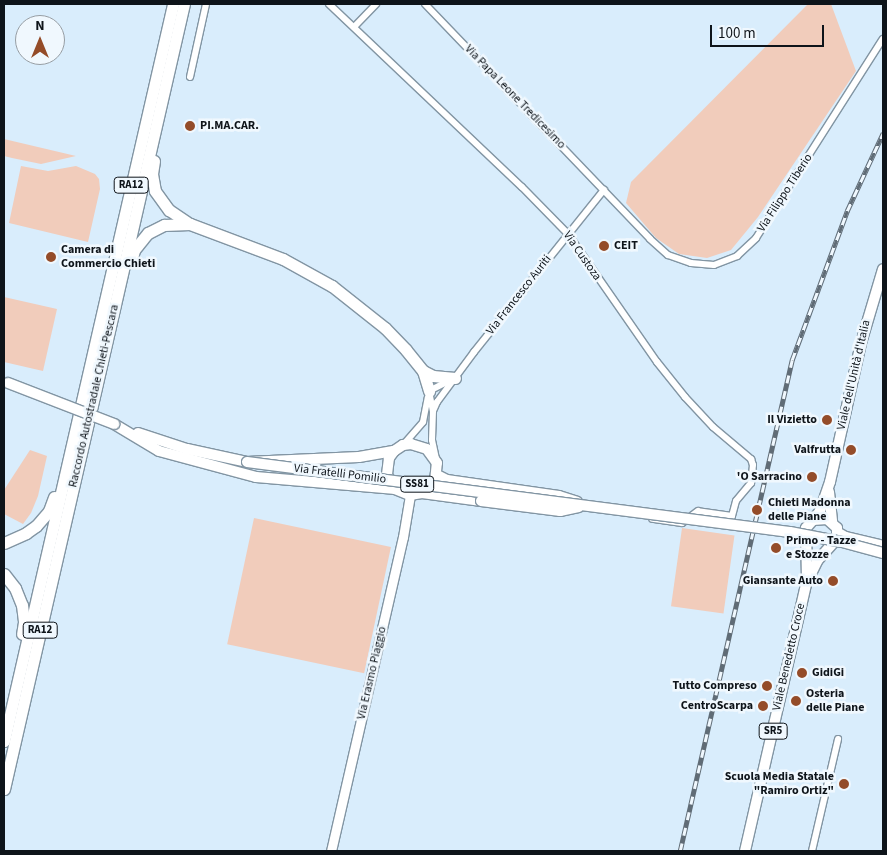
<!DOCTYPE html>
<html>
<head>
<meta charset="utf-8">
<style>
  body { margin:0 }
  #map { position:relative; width:887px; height:855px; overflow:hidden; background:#d9edfc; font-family:"Source Sans 3",sans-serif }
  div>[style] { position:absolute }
  .green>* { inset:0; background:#f1ccbb; transform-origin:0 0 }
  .roads { filter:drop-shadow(1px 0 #8295a3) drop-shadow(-1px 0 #8295a3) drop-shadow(0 1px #8295a3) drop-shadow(0 -1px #8295a3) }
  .street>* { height:6px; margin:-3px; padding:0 3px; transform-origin:3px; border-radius:3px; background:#fff }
  .secondary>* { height:9px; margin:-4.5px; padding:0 4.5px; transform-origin:4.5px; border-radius:4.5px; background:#fff }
  .primary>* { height:10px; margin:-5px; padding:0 5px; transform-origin:5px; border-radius:5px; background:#fff }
  .highway>* { height:11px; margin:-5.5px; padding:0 5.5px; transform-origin:5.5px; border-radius:5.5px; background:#fff }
  .rail>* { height:4.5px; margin-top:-2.25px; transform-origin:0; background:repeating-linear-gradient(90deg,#f0f8fe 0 8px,#606c76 0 16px); box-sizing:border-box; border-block:1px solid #606c76 }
  .bridges { filter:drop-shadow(1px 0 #8295a3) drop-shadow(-1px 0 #8295a3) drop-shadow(0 1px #8295a3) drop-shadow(0 -1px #8295a3) }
  .primary-bridge>* { height:10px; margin:-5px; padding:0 5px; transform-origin:5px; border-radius:5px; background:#fff }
  .dots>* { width:14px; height:14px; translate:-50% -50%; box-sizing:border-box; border:2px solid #f0f8fe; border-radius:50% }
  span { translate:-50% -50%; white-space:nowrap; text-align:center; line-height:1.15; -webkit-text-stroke:5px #f0f8fe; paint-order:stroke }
  .shield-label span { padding:1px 4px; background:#f0f8fe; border:1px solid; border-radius:4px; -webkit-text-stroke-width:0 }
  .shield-label { font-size:11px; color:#0e141a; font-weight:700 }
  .street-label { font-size:12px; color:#0e141a }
  .poi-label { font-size:12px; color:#0e141a; font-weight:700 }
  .left { translate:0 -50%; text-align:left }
  .right { translate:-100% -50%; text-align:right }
  .frame { position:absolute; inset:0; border:5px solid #0e141a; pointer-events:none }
  .north { position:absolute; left:15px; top:15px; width:50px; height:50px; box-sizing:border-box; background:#f0f8fe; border:1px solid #969da3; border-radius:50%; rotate:0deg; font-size:14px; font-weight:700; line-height:20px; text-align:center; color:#0e141a }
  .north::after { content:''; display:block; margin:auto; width:18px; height:22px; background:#944c29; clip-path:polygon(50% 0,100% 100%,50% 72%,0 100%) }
  .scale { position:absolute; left:710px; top:25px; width:114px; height:22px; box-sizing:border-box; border:2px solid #0e141a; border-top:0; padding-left:6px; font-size:15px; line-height:18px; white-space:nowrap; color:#0e141a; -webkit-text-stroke:4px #f0f8fe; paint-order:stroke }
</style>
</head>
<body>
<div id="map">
  <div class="green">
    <div style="clip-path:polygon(808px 4px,831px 4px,856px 71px,758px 217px,731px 250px,707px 258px,679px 254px,656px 238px,626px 203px,631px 182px)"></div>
    <div style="clip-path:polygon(4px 139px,76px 156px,41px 164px,12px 158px,4px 156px)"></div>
    <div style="clip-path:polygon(21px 166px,48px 171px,76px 166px,95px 174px,99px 179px,100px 189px,88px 242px,9px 223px)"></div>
    <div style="clip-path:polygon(4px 297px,57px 309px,43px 371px,4px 362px)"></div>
    <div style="clip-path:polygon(30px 450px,47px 456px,38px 496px,31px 513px,23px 524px,4px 514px,4px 490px)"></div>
    <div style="left:254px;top:518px;width:140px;height:129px;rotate:12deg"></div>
    <div style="left:682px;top:528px;width:53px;height:79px;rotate:8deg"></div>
  </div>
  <div class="roads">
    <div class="street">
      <div style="left:329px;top:4px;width:266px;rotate:43.5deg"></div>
      <div style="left:522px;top:187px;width:66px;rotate:45.6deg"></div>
      <div style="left:568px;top:234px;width:156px;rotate:55.2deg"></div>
      <div style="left:657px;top:362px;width:45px;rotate:51.3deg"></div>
      <div style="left:685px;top:397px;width:41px;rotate:47deg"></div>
      <div style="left:713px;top:427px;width:50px;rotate:40.1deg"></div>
      <div style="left:751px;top:459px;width:6px;rotate:72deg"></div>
      <div style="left:753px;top:465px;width:18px;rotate:96deg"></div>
      <div style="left:751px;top:483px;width:23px;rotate:130deg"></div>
      <div style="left:736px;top:501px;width:16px;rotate:105deg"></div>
      <div style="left:732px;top:516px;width:34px;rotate:-172deg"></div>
      <div style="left:698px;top:511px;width:20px;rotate:143deg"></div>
      <div style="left:682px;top:523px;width:30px;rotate:-172deg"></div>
      <div style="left:425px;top:4px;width:325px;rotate:46.2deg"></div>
      <div style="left:650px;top:239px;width:24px;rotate:42deg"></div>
      <div style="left:668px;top:255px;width:24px;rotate:19deg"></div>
      <div style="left:691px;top:263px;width:23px;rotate:5deg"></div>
      <div style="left:714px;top:265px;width:25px;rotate:-21deg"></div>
      <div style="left:737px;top:256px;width:26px;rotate:-43deg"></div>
      <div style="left:756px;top:238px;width:236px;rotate:-57.5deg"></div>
      <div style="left:354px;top:27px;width:32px;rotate:-46deg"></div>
      <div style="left:190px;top:77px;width:75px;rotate:-77.6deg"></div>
      <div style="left:429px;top:391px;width:20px;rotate:79deg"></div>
      <div style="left:433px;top:411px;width:29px;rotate:92deg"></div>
      <div style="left:432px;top:440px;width:19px;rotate:78deg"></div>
      <div style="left:429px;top:391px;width:27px;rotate:-27deg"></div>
      <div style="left:433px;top:411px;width:10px;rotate:-66deg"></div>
      <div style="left:437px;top:402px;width:62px;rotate:-53.5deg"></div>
      <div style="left:474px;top:352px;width:208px;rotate:-51.3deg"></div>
      <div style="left:404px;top:444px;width:29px;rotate:-49deg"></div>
      <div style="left:423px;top:422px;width:25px;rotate:-79deg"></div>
      <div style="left:812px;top:851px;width:115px;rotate:-76.9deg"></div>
    </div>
    <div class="secondary">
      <div style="left:838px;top:532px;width:8px;rotate:30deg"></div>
      <div style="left:845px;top:536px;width:39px;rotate:13deg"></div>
      <div style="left:331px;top:851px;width:322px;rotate:-77.1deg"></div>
      <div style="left:403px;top:537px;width:43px;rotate:-80.5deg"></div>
    </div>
    <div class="primary">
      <div style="left:114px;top:424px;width:52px;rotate:31deg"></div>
      <div style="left:159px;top:451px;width:100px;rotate:15deg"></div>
      <div style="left:256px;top:477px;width:140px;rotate:4.9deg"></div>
      <div style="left:395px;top:489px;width:16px;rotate:22deg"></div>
      <div style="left:410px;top:495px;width:12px;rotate:-9deg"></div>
      <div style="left:422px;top:493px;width:18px;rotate:-43deg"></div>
      <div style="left:435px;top:481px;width:18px;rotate:-84deg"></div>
      <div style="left:437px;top:463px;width:17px;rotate:-126deg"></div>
      <div style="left:427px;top:449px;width:17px;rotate:-163deg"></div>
      <div style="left:411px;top:444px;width:8px;rotate:173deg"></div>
      <div style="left:403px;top:445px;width:11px;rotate:146deg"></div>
      <div style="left:394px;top:451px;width:9px;rotate:126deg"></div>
      <div style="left:389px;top:458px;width:17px;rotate:97deg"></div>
      <div style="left:387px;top:475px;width:16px;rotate:60deg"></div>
      <div style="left:138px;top:433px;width:52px;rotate:18.1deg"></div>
      <div style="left:187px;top:449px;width:61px;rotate:12.2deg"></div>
      <div style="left:247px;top:462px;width:112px;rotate:-2.6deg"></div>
      <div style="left:359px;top:457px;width:36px;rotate:-10deg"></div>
      <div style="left:437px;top:475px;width:11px;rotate:27deg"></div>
      <div style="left:447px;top:480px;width:113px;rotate:8.1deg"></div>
      <div style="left:559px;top:496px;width:19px;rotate:18deg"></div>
      <div style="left:829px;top:492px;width:29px;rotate:84deg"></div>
      <div style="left:422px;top:493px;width:60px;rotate:7.7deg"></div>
      <div style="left:813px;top:520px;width:11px;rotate:-52deg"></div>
      <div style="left:820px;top:511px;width:31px;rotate:-71deg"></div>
      <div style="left:830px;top:482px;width:142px;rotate:-77.4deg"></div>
      <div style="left:861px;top:343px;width:77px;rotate:-73.4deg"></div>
      <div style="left:745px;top:851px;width:274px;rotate:-77.1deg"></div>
      <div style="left:806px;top:584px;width:25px;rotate:-64deg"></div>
      <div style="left:817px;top:561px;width:30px;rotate:-48deg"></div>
      <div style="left:837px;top:539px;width:11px;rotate:-90deg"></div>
      <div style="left:837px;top:528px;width:13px;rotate:-138deg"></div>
      <div style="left:827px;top:519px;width:14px;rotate:176deg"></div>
      <div style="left:813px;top:520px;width:11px;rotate:131deg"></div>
      <div style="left:806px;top:528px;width:52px;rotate:88.9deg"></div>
    </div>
    <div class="highway">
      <div style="left:154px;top:161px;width:13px;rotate:99deg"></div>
      <div style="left:152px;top:174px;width:17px;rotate:80deg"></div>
      <div style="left:155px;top:191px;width:24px;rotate:54deg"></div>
      <div style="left:169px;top:210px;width:25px;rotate:34deg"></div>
      <div style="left:190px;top:224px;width:99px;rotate:20.6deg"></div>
      <div style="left:283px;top:259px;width:56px;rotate:28.9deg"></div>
      <div style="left:332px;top:286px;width:68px;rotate:38.4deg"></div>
      <div style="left:385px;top:328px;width:30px;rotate:46deg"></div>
      <div style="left:406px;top:350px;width:27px;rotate:51deg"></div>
      <div style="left:423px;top:371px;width:21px;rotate:73deg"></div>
      <div style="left:131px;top:262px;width:12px;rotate:-76deg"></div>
      <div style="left:134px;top:250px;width:22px;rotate:-51deg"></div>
      <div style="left:148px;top:233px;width:18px;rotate:-27deg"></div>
      <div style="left:164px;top:225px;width:26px;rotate:-2deg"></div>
      <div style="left:423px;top:371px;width:11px;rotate:27deg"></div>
      <div style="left:433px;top:376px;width:22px;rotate:5deg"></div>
      <div style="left:4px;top:543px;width:24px;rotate:-24deg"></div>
      <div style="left:26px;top:533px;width:12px;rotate:-35deg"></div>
      <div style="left:36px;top:526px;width:20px;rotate:-49deg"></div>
      <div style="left:49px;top:511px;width:15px;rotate:-70deg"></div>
      <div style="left:4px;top:574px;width:18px;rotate:52deg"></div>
      <div style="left:15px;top:588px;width:18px;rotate:68deg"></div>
      <div style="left:22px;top:605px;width:17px;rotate:83deg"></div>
      <div style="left:24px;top:622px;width:12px;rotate:99deg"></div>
      <div style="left:4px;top:741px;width:756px;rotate:-77.08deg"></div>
      <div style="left:4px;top:789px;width:805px;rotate:-77.09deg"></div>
    </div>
  </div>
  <div class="rail">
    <div style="left:680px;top:851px;width:504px;rotate:-77.15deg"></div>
    <div style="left:792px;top:360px;width:159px;rotate:-69.7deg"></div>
    <div style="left:847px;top:211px;width:86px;rotate:-65.2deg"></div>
  </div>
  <div class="bridges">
    <div class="primary-bridge">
      <div style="left:8px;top:383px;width:114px;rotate:21.1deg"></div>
      <div style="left:247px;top:462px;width:547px;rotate:7.35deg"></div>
      <div style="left:790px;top:532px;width:53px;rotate:10.9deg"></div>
      <div style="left:842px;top:542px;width:42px;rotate:15deg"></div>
      <div style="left:481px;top:501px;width:80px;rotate:7.2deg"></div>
      <div style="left:560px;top:511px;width:19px;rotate:-12deg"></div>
    </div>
  </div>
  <div class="dots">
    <div style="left:190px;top:126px;background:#944c29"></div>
    <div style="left:604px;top:246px;background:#944c29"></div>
    <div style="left:51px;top:257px;background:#944c29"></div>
    <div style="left:827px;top:420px;background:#944c29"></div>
    <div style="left:851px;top:450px;background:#944c29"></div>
    <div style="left:812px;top:477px;background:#944c29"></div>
    <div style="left:757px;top:510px;background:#944c29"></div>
    <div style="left:776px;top:548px;background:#944c29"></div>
    <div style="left:833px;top:581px;background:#944c29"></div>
    <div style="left:802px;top:673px;background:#944c29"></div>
    <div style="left:767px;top:686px;background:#944c29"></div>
    <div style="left:796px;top:701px;background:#944c29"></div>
    <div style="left:763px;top:706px;background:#944c29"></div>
    <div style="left:844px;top:784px;background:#944c29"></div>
  </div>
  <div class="shield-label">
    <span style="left:131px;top:185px">RA12</span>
    <span style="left:417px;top:484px">SS81</span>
    <span style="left:40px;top:630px">RA12</span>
    <span style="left:773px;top:731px">SR5</span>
  </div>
  <div class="street-label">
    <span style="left:515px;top:97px;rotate:46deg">Via Papa Leone Tredicesimo</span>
    <span style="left:785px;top:193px;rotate:-57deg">Via Filippo Tiberio</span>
    <span style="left:582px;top:256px;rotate:55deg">Via Custoza</span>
    <span style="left:519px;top:295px;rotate:-52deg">Via Francesco Auriti</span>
    <span style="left:854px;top:375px;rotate:-77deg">Viale dell'Unità d'Italia</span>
    <span style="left:94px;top:396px;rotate:-77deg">Raccordo Autostradale Chieti-Pescara</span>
    <span style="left:340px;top:474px;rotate:7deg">Via Fratelli Pomilio</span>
    <span style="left:789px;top:657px;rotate:-77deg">Viale Benedetto Croce</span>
    <span style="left:372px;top:673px;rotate:-77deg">Via Erasmo Piaggio</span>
  </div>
  <div class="poi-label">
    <span class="left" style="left:200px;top:126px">PI.MA.CAR.</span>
    <span class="left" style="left:614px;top:246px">CEIT</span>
    <span class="left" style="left:61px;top:257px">Camera di<br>Commercio Chieti</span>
    <span class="right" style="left:817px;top:420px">Il Vizietto</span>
    <span class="right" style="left:841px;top:450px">Valfrutta</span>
    <span class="right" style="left:802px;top:477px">'O Sarracino</span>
    <span class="left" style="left:768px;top:510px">Chieti Madonna<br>delle Piane</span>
    <span class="left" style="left:786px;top:548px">Primo - Tazze<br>e Stozze</span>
    <span class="right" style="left:823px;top:581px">Giansante Auto</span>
    <span class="left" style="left:812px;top:673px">GidiGi</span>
    <span class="right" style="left:757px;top:686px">Tutto Compreso</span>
    <span class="left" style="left:806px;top:701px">Osteria<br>delle Piane</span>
    <span class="right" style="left:753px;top:706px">CentroScarpa</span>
    <span class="right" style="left:834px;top:784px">Scuola Media Statale<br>"Ramiro Ortiz"</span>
  </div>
  <div class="frame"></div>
  <div class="north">N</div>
  <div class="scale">100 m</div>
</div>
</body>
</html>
